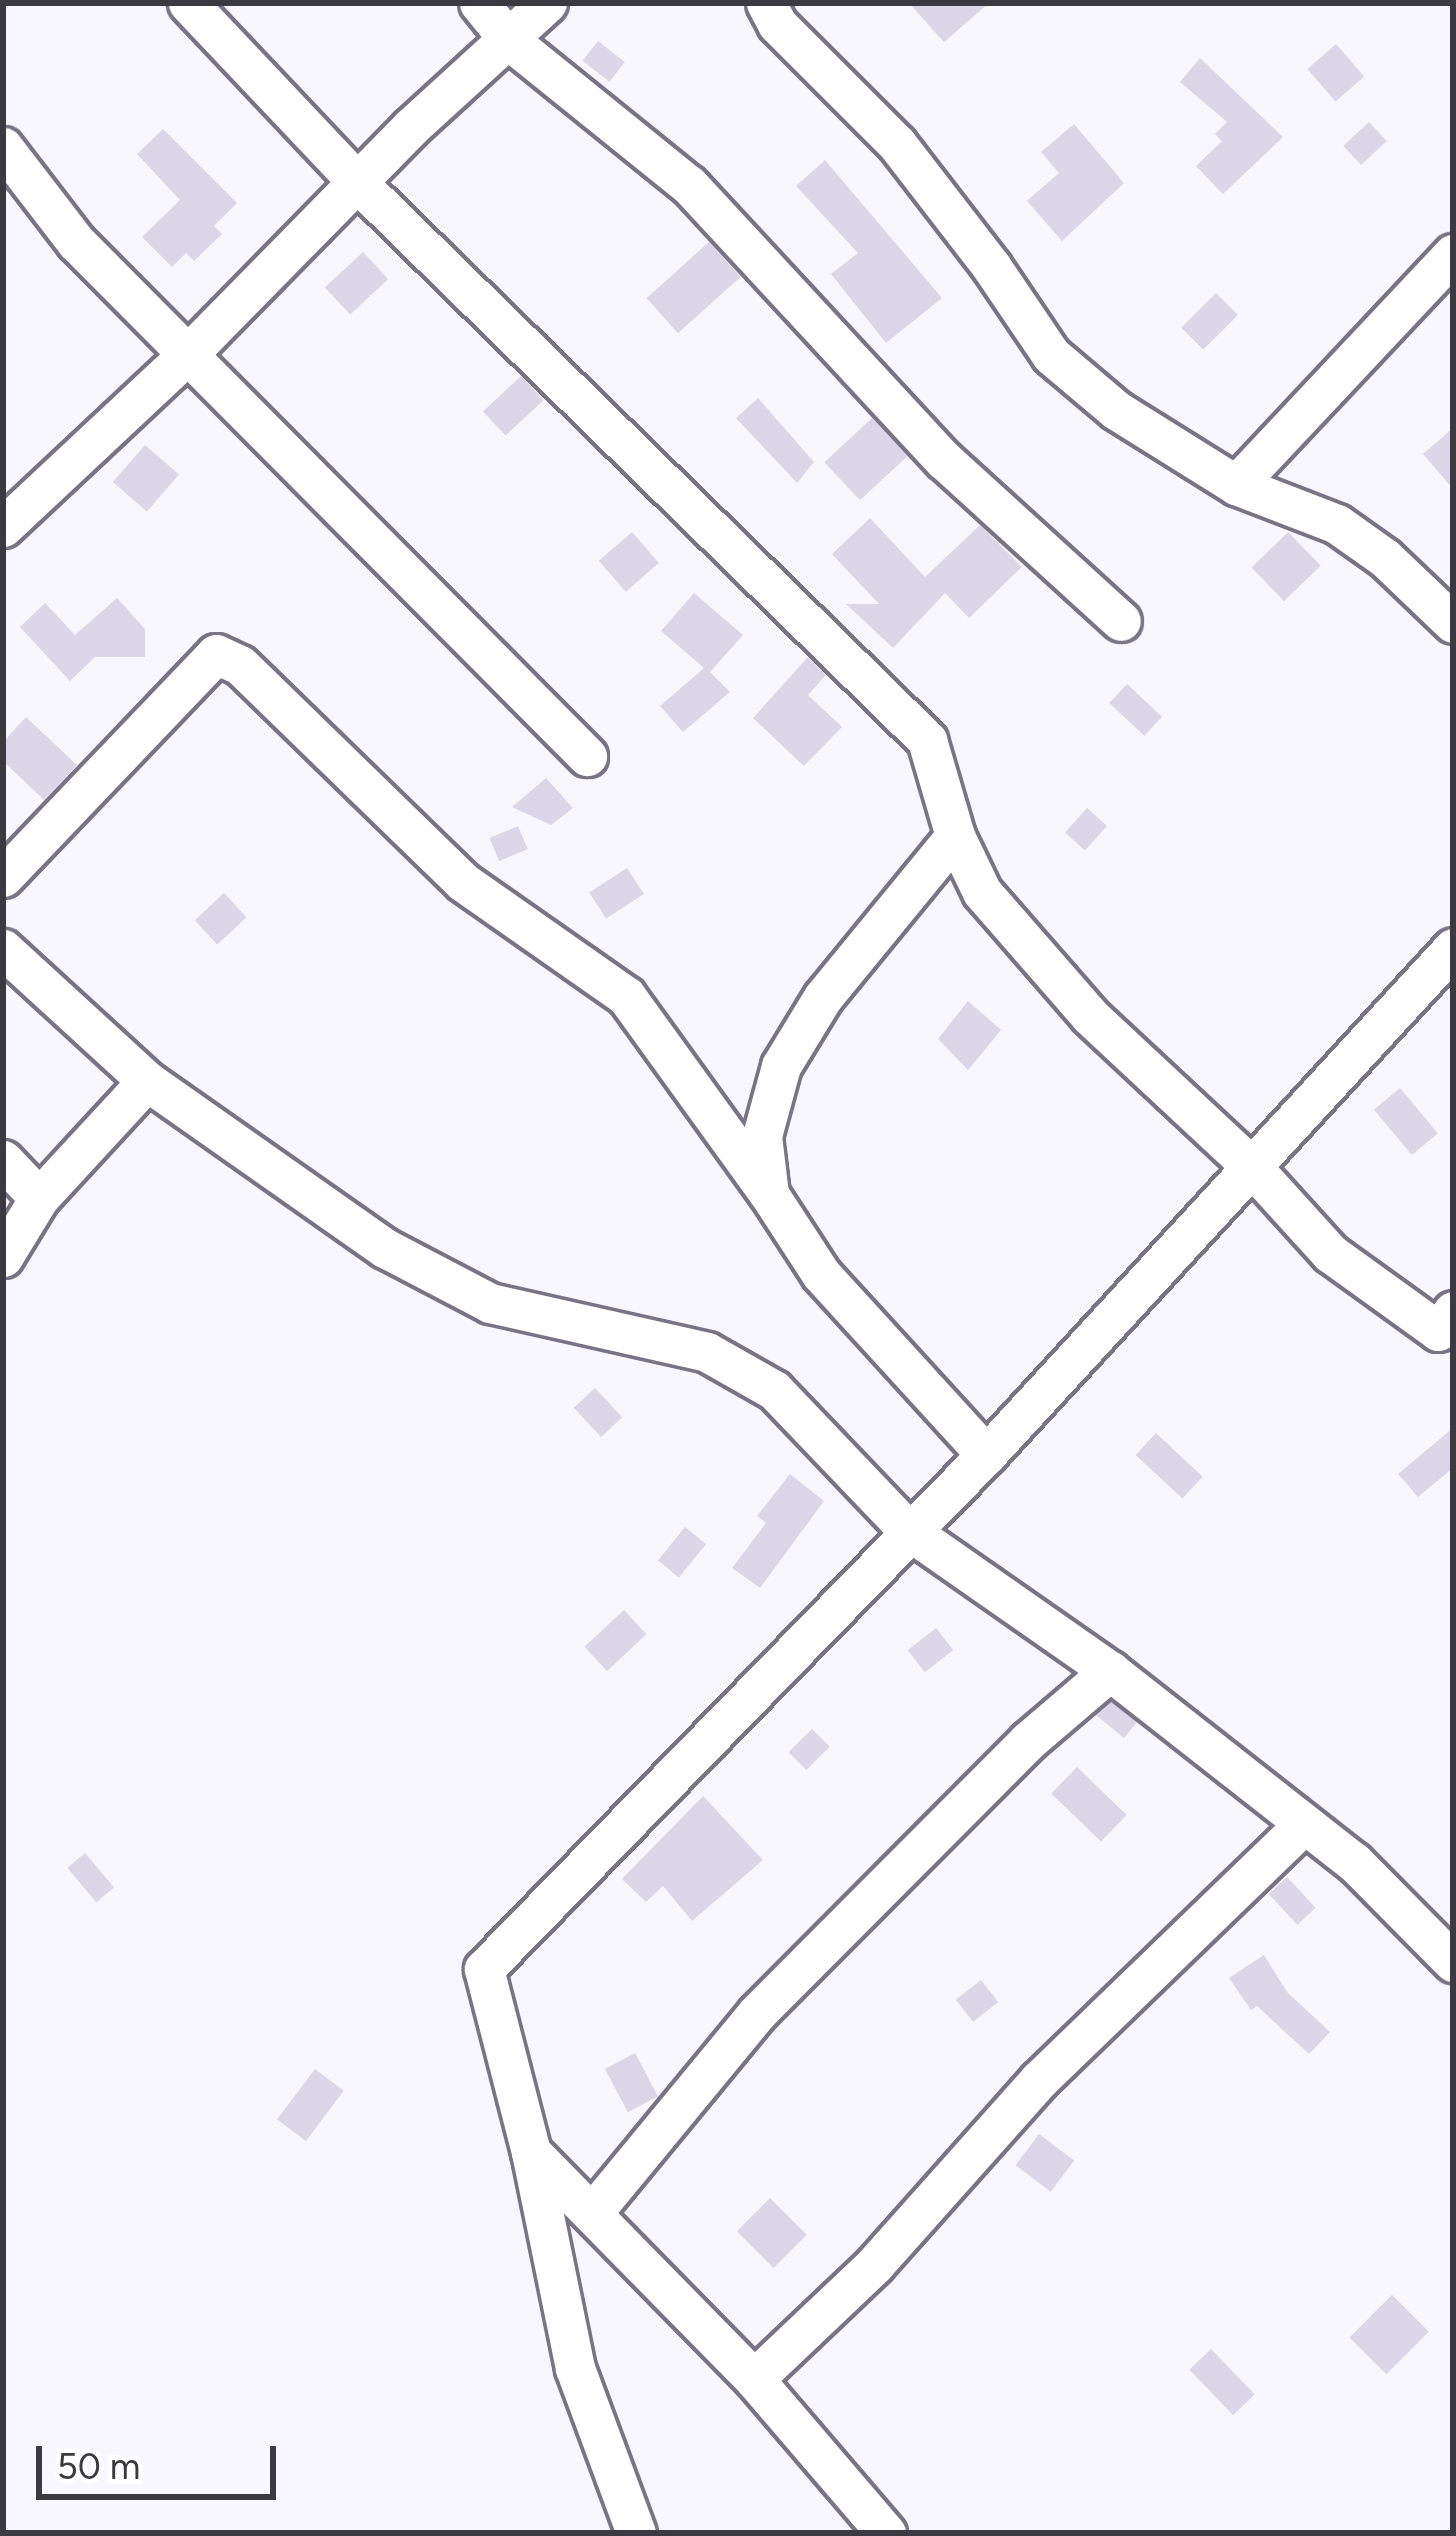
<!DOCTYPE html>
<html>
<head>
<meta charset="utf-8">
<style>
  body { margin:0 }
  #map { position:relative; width:1456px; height:2536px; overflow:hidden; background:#f8f6fe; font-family:Figtree,sans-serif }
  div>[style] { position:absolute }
  .building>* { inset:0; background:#dbd6e8; transform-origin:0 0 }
  .roads { filter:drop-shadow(3px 0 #797484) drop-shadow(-3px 0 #797484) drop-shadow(0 3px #797484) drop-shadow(0 -3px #797484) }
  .street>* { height:39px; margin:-19.5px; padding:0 19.5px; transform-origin:19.5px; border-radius:19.5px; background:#fff }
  span { translate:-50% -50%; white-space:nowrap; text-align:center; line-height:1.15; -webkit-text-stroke:12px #fff; paint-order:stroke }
  .frame { position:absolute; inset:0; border:6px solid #3c3a41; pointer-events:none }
  .scale { position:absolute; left:36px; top:2446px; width:240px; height:54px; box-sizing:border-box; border:6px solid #3c3a41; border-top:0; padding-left:15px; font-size:36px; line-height:42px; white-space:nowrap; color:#3c3a41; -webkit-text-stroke:9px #fff; paint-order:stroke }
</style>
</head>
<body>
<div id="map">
  <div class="building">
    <div style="clip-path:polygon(909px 3px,989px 3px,944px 42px)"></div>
    <div style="left:598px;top:41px;width:34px;height:25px;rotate:38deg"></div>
    <div style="left:1336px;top:44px;width:43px;height:38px;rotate:49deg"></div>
    <div style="clip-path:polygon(1200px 58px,1283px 137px,1223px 194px,1196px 166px,1222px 141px,1215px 134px,1227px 122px,1180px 82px)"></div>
    <div style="left:1369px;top:122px;width:26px;height:35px;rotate:47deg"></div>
    <div style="clip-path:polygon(1074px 124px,1124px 183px,1062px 241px,1027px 201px,1059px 173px,1041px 152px)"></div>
    <div style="clip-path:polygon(163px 129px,237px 203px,214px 226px,222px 234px,194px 261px,186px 253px,172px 267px,142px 237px,180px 200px,137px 154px)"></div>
    <div style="clip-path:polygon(825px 160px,942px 298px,886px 343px,831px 274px,858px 253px,796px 186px)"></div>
    <div style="left:709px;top:242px;width:47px;height:84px;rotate:48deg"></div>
    <div style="left:363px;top:252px;width:37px;height:52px;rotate:47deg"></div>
    <div style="left:1216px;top:293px;width:31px;height:49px;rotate:45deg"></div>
    <div style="left:521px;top:376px;width:33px;height:52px;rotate:47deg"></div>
    <div style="clip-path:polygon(758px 398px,814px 462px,797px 483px,736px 418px)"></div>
    <div style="left:872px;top:418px;width:52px;height:65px;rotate:47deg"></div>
    <div style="clip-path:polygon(1453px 428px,1453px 489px,1423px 454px)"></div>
    <div style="left:145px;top:445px;width:45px;height:49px;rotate:41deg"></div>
    <div style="clip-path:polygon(870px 518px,925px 577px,980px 525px,1022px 567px,969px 618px,945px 593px,893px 648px,846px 604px,879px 604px,832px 554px)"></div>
    <div style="left:632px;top:532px;width:41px;height:44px;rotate:49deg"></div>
    <div style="left:1288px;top:532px;width:47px;height:51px;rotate:46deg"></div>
    <div style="clip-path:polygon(694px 593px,743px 635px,710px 672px,730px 692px,683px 732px,660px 706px,704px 668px,661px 631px)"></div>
    <div style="clip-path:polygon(117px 598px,145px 629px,145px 657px,95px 657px,70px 681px,20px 627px,45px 603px,75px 635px)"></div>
    <div style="clip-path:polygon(808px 657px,826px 675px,808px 695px,842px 727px,804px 766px,753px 718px)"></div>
    <div style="left:1127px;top:684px;width:48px;height:26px;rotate:43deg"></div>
    <div style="clip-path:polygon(26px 717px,77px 765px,44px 800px,3px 761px,3px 742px)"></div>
    <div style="clip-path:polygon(546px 778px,573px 808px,551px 825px,512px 807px)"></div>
    <div style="left:1087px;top:808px;width:27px;height:33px;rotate:42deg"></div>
    <div style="left:518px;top:826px;width:25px;height:31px;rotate:67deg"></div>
    <div style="left:627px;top:868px;width:31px;height:45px;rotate:57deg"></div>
    <div style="left:224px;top:893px;width:33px;height:40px;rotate:47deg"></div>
    <div style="clip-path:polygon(968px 1001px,1001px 1030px,968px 1070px,938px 1039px)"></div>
    <div style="left:1400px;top:1088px;width:59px;height:34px;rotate:50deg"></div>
    <div style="left:595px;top:1388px;width:40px;height:29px;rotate:47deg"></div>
    <div style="clip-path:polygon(1453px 1428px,1453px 1468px,1418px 1497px,1398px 1474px)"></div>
    <div style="left:1156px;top:1433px;width:64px;height:30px;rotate:43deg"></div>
    <div style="clip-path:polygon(790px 1474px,824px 1501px,760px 1588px,732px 1568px,766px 1523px,757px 1516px)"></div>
    <div style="left:685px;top:1527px;width:27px;height:43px;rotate:39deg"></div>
    <div style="left:624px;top:1610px;width:33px;height:54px;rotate:47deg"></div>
    <div style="left:936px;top:1628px;width:28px;height:36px;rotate:52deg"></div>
    <div style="clip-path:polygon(1111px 1702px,1137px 1722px,1124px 1738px,1096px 1715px)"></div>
    <div style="left:812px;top:1729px;width:25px;height:33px;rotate:45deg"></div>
    <div style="left:1077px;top:1767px;width:69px;height:37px;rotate:44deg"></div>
    <div style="clip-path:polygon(703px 1796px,763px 1860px,692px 1921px,663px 1886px,646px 1902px,622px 1879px)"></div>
    <div style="left:85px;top:1853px;width:45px;height:23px;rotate:50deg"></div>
    <div style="left:1287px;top:1877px;width:42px;height:25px;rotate:47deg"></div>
    <div style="clip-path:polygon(1264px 1955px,1287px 1992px,1330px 2032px,1309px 2054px,1257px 2006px,1251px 2010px,1229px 1978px)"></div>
    <div style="left:981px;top:1980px;width:28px;height:32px;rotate:52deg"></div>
    <div style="left:635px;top:2053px;width:49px;height:34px;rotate:62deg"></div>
    <div style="left:315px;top:2069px;width:36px;height:63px;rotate:37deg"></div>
    <div style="left:1039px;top:2134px;width:44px;height:39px;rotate:37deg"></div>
    <div style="left:770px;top:2198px;width:52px;height:47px;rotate:45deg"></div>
    <div style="left:1392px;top:2295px;width:52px;height:60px;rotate:45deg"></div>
    <div style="left:1211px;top:2349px;width:63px;height:30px;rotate:46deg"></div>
  </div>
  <div class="roads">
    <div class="street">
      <div style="left:188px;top:3px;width:246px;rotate:46.6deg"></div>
      <div style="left:357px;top:182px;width:798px;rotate:44.39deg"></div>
      <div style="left:927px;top:740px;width:100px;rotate:73.7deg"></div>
      <div style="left:955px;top:836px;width:62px;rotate:64.3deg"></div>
      <div style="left:982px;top:892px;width:164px;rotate:48.9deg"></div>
      <div style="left:1090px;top:1016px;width:223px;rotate:43deg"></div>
      <div style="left:1253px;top:1168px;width:115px;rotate:47.8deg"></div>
      <div style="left:1330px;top:1253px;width:133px;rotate:35.8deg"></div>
      <div style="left:1438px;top:1331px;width:25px;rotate:-53deg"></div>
      <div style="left:479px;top:3px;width:48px;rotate:51deg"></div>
      <div style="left:509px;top:40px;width:231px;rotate:38.9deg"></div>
      <div style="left:689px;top:185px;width:375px;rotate:47.2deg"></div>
      <div style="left:944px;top:460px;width:239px;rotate:42.3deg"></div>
      <div style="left:766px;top:3px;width:24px;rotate:62deg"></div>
      <div style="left:777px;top:24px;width:170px;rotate:45deg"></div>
      <div style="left:897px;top:144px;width:154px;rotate:52.4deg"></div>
      <div style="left:991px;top:266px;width:107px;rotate:56deg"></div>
      <div style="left:1051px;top:355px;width:85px;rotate:40.2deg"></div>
      <div style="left:1116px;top:410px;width:142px;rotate:32deg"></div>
      <div style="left:1236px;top:485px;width:108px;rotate:21.1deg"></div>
      <div style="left:1337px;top:524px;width:59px;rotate:35.3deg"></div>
      <div style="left:1385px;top:558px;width:94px;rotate:43.7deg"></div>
      <div style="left:3px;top:147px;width:120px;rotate:52.5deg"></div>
      <div style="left:76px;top:242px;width:725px;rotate:45.17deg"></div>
      <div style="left:1236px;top:485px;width:317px;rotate:-46.8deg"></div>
      <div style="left:3px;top:527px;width:252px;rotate:-43.1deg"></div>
      <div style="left:187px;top:355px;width:320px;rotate:-45.5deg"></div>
      <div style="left:411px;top:127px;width:184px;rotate:-42.4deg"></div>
      <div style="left:955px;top:836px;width:208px;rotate:129.3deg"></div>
      <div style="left:823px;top:997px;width:81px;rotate:121.3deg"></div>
      <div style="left:781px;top:1066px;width:73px;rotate:105.2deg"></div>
      <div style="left:762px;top:1136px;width:58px;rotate:83.1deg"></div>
      <div style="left:769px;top:1194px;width:95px;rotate:57deg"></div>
      <div style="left:821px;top:1274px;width:245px;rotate:47.6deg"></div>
      <div style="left:3px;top:877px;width:308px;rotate:-46.3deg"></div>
      <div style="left:216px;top:654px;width:26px;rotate:25deg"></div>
      <div style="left:240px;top:665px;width:311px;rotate:44.2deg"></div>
      <div style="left:463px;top:882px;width:199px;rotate:35deg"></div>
      <div style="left:626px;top:996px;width:244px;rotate:54.2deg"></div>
      <div style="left:3px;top:949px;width:195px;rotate:42.5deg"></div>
      <div style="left:147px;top:1081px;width:291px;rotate:35.1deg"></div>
      <div style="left:385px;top:1248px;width:119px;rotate:27.6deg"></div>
      <div style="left:490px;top:1303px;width:222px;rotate:12.7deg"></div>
      <div style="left:707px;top:1352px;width:77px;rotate:29.6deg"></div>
      <div style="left:774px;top:1390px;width:194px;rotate:46.3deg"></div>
      <div style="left:908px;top:1530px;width:246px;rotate:34.9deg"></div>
      <div style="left:1110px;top:1671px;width:310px;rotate:38.1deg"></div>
      <div style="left:1354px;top:1862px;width:141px;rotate:45.3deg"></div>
      <div style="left:3px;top:1160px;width:52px;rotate:46.5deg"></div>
      <div style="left:3px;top:1257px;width:69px;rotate:-58.6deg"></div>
      <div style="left:39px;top:1198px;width:159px;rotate:-47.3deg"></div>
      <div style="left:531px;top:2152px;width:318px;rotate:45.5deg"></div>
      <div style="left:754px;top:2379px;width:203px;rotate:49.4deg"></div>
      <div style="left:593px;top:2212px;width:258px;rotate:-50.5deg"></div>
      <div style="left:757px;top:2013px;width:384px;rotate:-45.1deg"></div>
      <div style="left:1028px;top:1741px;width:108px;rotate:-40.5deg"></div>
      <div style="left:754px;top:2379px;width:167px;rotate:-43.5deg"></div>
      <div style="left:875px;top:2264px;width:246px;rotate:-48.3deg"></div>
      <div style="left:1039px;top:2080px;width:368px;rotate:-44deg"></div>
      <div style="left:636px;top:2533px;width:176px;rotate:-110.3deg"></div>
      <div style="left:575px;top:2368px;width:220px;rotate:-101.5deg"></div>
      <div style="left:531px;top:2152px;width:189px;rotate:-104.4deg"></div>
      <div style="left:484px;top:1969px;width:718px;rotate:-45.68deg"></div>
      <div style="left:986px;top:1455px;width:689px;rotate:-47.35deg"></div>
    </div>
  </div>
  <div class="frame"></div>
  <div class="scale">50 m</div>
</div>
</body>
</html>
